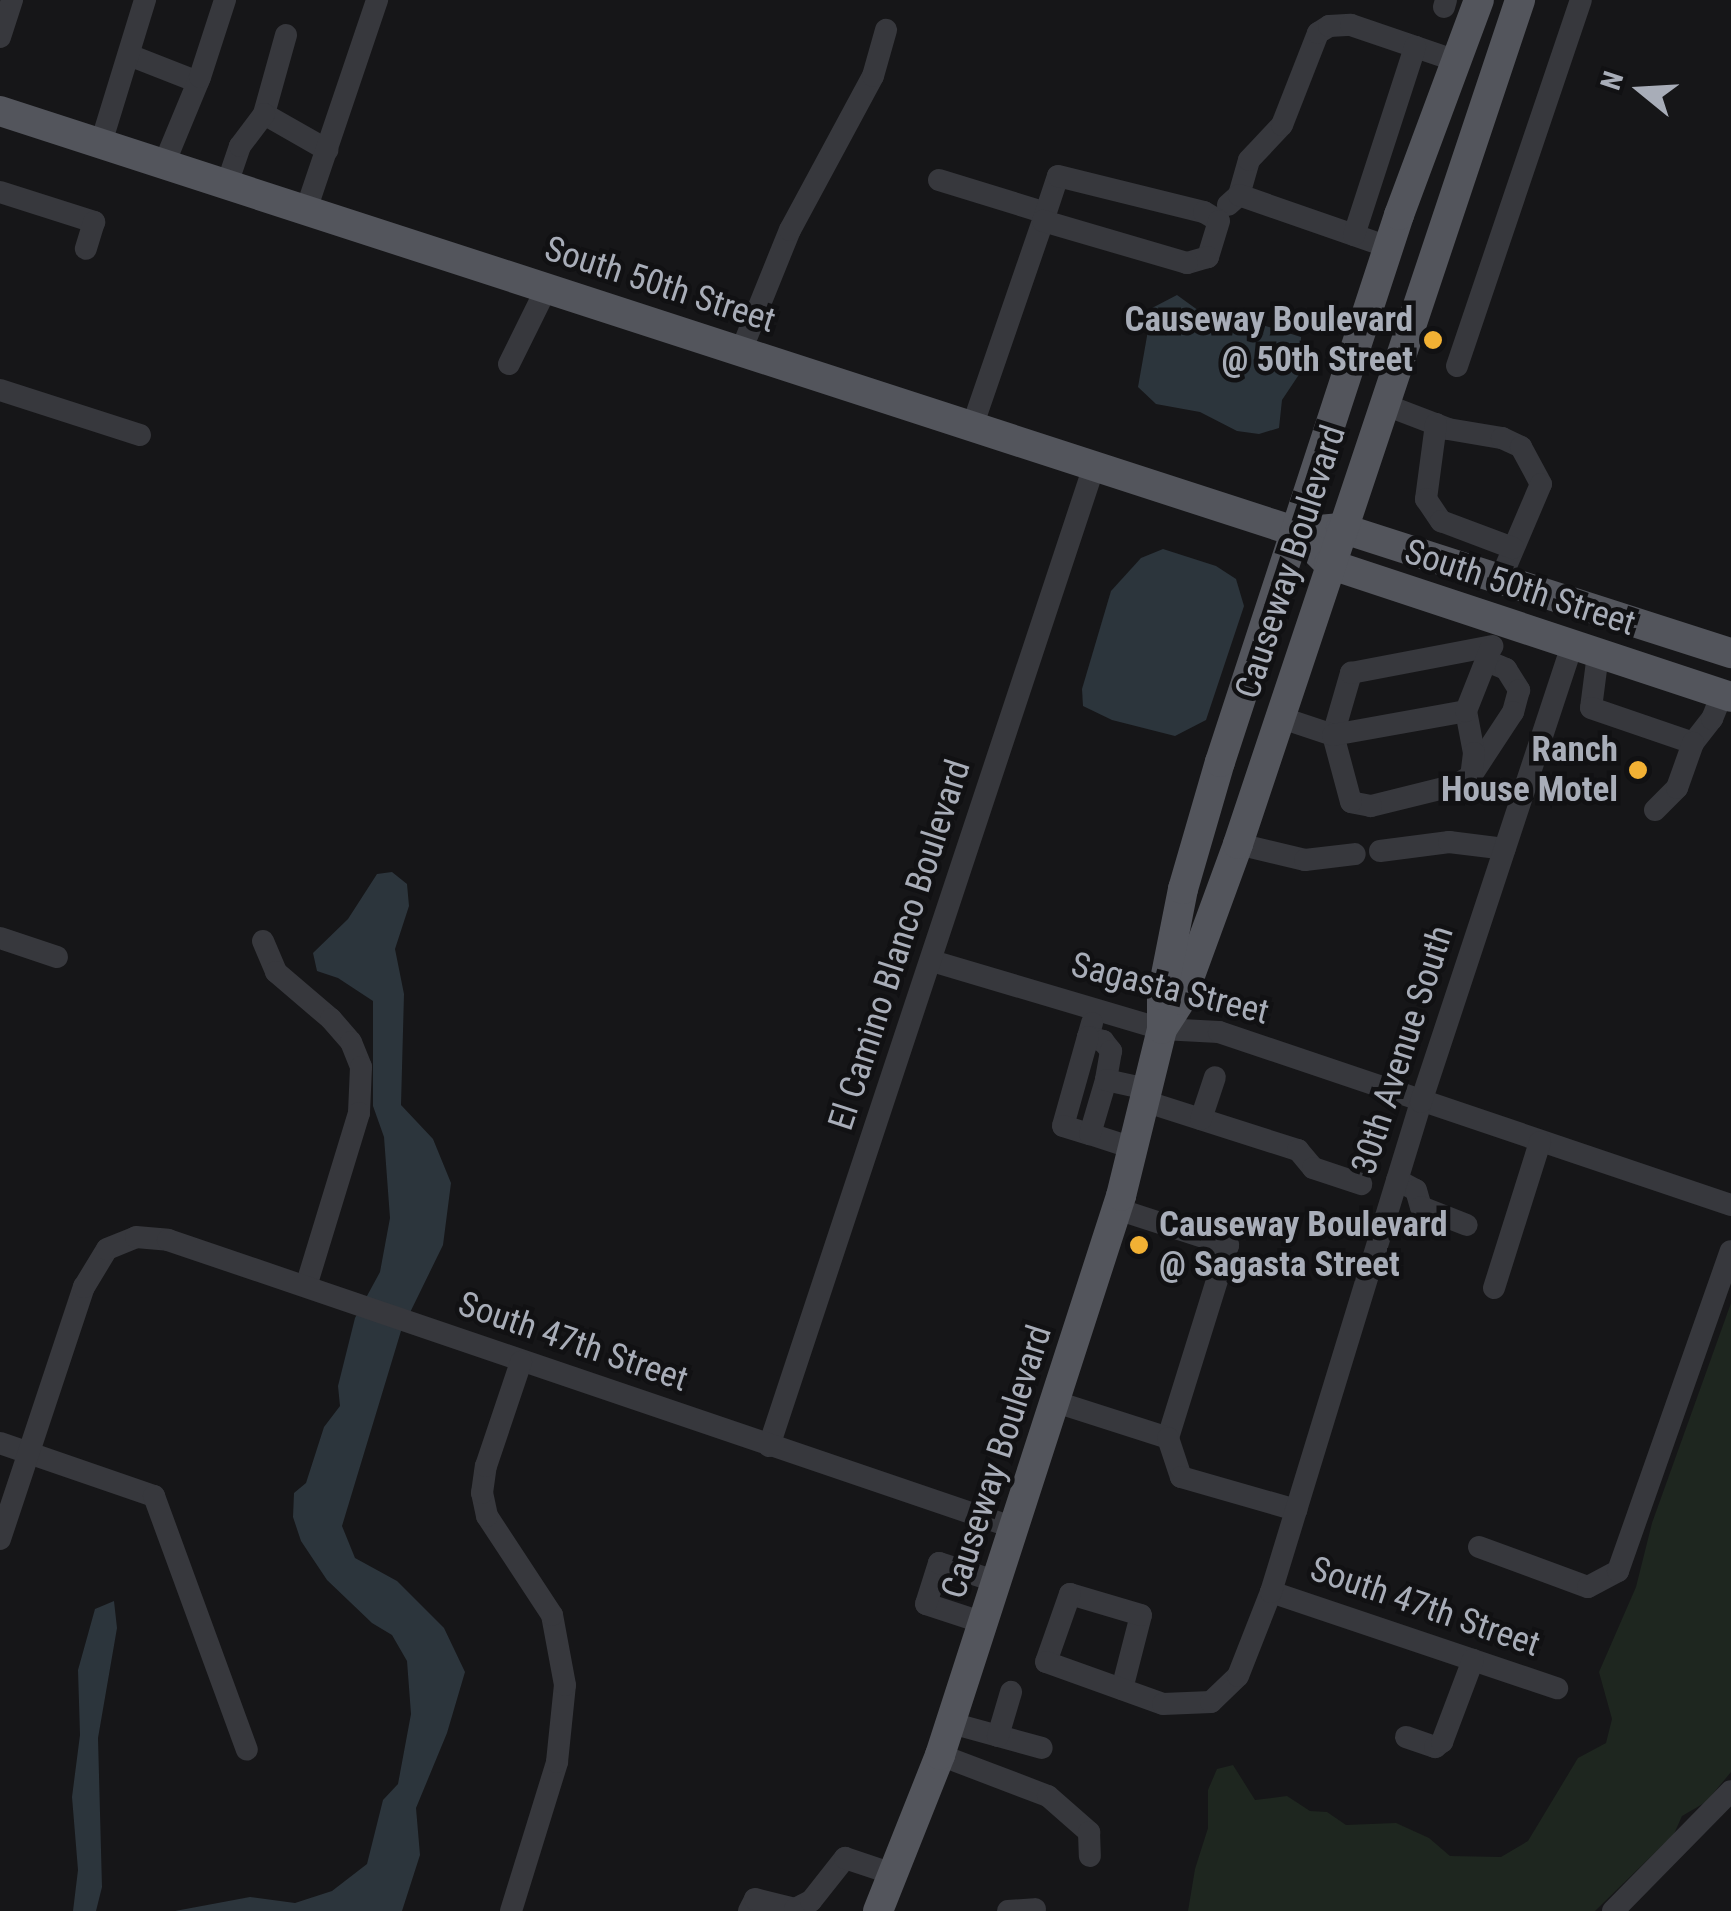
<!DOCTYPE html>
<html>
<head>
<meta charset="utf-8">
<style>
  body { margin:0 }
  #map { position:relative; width:1731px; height:1911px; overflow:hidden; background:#161618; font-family:"Roboto Condensed",sans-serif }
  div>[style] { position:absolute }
  .green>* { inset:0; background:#1e261f }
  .water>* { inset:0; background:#2c353c }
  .minor>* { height:22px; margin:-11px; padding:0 11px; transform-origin:11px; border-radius:11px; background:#37383d }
  .major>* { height:30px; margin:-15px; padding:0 15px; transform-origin:15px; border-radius:15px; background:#53555c }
  .dots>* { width:28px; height:28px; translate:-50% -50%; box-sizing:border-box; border:5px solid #111113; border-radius:50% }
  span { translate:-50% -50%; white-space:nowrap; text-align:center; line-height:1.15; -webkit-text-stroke:9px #111113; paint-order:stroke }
  .street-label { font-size:35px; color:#a8adb8 }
  .poi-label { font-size:35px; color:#a8adb8; font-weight:700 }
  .right { translate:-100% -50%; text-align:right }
  .left { translate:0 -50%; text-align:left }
  .north { position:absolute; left:1591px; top:40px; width:100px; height:100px; -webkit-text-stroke:8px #111113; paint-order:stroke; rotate:288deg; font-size:28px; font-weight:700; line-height:40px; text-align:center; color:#a8adb8 }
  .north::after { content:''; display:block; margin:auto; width:35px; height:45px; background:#a8adb8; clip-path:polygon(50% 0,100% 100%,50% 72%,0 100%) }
</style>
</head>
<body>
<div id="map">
  <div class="green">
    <div style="clip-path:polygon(1731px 1303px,1731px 1772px,1706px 1802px,1682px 1816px,1674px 1834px,1595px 1911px,1188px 1911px,1195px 1869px,1208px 1828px,1208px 1790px,1217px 1769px,1233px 1765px,1255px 1800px,1287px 1796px,1310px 1811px,1327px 1812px,1346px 1825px,1396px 1823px,1429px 1838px,1450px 1856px,1501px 1857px,1528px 1841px,1578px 1758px,1606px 1743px,1612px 1719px,1599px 1672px,1636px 1587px,1652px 1523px)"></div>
  </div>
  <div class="water">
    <div style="clip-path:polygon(1177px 295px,1217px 324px,1253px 322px,1301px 337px,1300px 373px,1282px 400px,1279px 428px,1259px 434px,1237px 431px,1200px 412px,1156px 404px,1138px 387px,1152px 308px)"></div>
    <div style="clip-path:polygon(1163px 549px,1216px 566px,1236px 579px,1244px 606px,1206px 720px,1175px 736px,1112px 720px,1083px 706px,1082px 689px,1111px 591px,1141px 558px)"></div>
    <div style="clip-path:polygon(392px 872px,407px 884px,409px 906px,395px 949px,404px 994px,401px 1105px,433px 1139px,451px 1183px,443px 1245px,401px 1331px,342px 1526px,355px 1558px,397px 1581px,444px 1628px,465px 1672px,447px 1733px,416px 1808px,420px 1855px,402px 1911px,175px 1911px,250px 1897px,295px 1903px,332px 1891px,367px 1864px,383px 1800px,398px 1784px,411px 1714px,407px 1661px,392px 1635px,372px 1623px,327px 1580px,301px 1541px,293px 1517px,294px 1493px,306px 1483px,324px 1427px,340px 1406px,338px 1386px,355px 1318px,380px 1272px,390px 1218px,384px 1137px,373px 1106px,373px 1001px,338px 978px,317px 971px,313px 953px,348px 919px,377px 874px)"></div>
    <div style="clip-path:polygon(114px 1601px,117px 1628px,98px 1738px,102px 1887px,96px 1911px,73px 1911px,78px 1870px,72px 1797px,80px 1735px,78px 1670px,95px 1609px)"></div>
  </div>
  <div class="minor">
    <div style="left:1444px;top:7px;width:7px;rotate:-74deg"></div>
    <div style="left:286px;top:35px;width:82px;rotate:105.6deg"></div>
    <div style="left:264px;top:114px;width:73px;rotate:29.7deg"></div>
    <div style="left:0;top:37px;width:39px;rotate:-72deg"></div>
    <div style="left:129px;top:55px;width:74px;rotate:21.4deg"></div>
    <div style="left:101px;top:143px;width:150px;rotate:-72.9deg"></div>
    <div style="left:164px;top:164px;width:94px;rotate:-67.5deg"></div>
    <div style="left:200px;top:77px;width:81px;rotate:-72deg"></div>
    <div style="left:939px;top:180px;width:112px;rotate:17.1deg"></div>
    <div style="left:227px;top:184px;width:40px;rotate:-71.1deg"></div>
    <div style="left:240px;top:146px;width:40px;rotate:-53deg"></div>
    <div style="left:0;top:192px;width:99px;rotate:17.7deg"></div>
    <div style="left:94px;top:222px;width:28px;rotate:107deg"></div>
    <div style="left:1239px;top:195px;width:36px;rotate:-74deg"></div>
    <div style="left:1249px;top:160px;width:48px;rotate:-46.7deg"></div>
    <div style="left:1282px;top:125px;width:99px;rotate:-68.6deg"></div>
    <div style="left:1318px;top:33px;width:13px;rotate:-32deg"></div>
    <div style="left:1329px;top:26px;width:22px;rotate:-3deg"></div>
    <div style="left:1351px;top:25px;width:112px;rotate:18.8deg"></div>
    <div style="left:1228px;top:205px;width:15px;rotate:-42deg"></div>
    <div style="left:1239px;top:195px;width:158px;rotate:19.2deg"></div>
    <div style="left:306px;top:210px;width:222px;rotate:-71.3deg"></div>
    <div style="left:1354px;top:235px;width:198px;rotate:-72deg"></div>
    <div style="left:741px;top:351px;width:131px;rotate:-68deg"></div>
    <div style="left:790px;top:230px;width:175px;rotate:-61.7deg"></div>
    <div style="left:873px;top:76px;width:48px;rotate:-74.2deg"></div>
    <div style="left:509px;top:364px;width:86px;rotate:-63.7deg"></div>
    <div style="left:1457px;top:366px;width:386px;rotate:-71.3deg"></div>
    <div style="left:0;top:390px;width:147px;rotate:17.8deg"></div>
    <div style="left:1383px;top:404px;width:70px;rotate:21deg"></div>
    <div style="left:1448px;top:429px;width:55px;rotate:9.5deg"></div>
    <div style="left:1502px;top:438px;width:21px;rotate:25deg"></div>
    <div style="left:1521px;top:447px;width:42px;rotate:61.6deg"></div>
    <div style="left:1541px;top:484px;width:102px;rotate:113.1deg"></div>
    <div style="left:1436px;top:424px;width:76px;rotate:97.6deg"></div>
    <div style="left:1426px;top:499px;width:27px;rotate:56deg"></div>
    <div style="left:1441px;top:521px;width:77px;rotate:20.6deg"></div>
    <div style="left:972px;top:427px;width:218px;rotate:-71deg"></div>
    <div style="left:1043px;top:221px;width:47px;rotate:-71.6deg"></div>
    <div style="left:1058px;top:176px;width:150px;rotate:13.9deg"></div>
    <div style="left:1204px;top:212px;width:17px;rotate:31deg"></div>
    <div style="left:1219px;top:221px;width:38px;rotate:107deg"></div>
    <div style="left:1208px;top:257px;width:22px;rotate:164deg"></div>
    <div style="left:1187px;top:263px;width:150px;rotate:-163.7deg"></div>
    <div style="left:1598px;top:654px;width:54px;rotate:97.4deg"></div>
    <div style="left:1591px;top:708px;width:108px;rotate:18.9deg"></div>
    <div style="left:1693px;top:743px;width:31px;rotate:-52deg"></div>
    <div style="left:1712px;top:719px;width:27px;rotate:-68deg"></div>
    <div style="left:1487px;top:661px;width:21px;rotate:23deg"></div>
    <div style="left:1506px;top:669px;width:25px;rotate:58deg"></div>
    <div style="left:1519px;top:690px;width:23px;rotate:105deg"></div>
    <div style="left:1513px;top:712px;width:77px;rotate:123.3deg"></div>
    <div style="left:1471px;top:776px;width:17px;rotate:149deg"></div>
    <div style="left:1456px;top:785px;width:88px;rotate:166.1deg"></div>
    <div style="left:1371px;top:806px;width:20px;rotate:-169deg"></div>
    <div style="left:1351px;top:802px;width:69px;rotate:-105deg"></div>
    <div style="left:1333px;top:735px;width:65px;rotate:-73.8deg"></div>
    <div style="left:1351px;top:673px;width:144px;rotate:-10.8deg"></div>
    <div style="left:1466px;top:711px;width:43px;rotate:79.2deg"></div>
    <div style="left:1474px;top:753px;width:23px;rotate:97deg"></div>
    <div style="left:1279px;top:717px;width:57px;rotate:18.4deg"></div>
    <div style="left:1333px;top:735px;width:135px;rotate:-10.2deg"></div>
    <div style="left:1466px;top:711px;width:68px;rotate:-68.4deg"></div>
    <div style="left:1655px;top:810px;width:31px;rotate:-45deg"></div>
    <div style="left:1677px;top:788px;width:48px;rotate:-70.4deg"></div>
    <div style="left:1238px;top:844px;width:69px;rotate:13.4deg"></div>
    <div style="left:1305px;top:860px;width:50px;rotate:-6.8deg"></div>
    <div style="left:1380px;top:851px;width:70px;rotate:-7.4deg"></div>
    <div style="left:1449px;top:842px;width:56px;rotate:7.1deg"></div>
    <div style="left:0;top:938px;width:60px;rotate:18.4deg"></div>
    <div style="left:263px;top:941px;width:34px;rotate:67deg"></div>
    <div style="left:276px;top:972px;width:72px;rotate:40.5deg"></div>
    <div style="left:331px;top:1019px;width:30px;rotate:49deg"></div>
    <div style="left:351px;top:1042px;width:27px;rotate:68deg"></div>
    <div style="left:361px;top:1067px;width:46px;rotate:92.5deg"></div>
    <div style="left:359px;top:1113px;width:181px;rotate:107deg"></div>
    <div style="left:932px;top:961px;width:240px;rotate:16.5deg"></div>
    <div style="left:1162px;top:1029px;width:57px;rotate:3deg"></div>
    <div style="left:1219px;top:1032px;width:540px;rotate:18.67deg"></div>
    <div style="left:1092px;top:1023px;width:15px;rotate:106deg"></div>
    <div style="left:1088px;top:1037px;width:16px;rotate:15deg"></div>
    <div style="left:1103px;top:1041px;width:13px;rotate:51deg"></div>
    <div style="left:1111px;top:1051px;width:29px;rotate:100deg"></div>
    <div style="left:1088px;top:1037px;width:92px;rotate:105.7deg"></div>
    <div style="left:1063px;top:1126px;width:28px;rotate:17deg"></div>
    <div style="left:1144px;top:1101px;width:162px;rotate:17.7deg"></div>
    <div style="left:1298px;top:1150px;width:23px;rotate:50deg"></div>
    <div style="left:1313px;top:1168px;width:51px;rotate:18.4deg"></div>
    <div style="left:1201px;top:1119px;width:44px;rotate:-71.6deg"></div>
    <div style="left:1133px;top:1148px;width:45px;rotate:-162deg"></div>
    <div style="left:1090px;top:1134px;width:56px;rotate:-73.5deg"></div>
    <div style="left:1106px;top:1080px;width:42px;rotate:12.4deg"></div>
    <div style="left:1397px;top:1180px;width:21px;rotate:28deg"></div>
    <div style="left:1416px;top:1190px;width:18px;rotate:74deg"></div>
    <div style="left:1421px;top:1207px;width:49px;rotate:21.4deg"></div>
    <div style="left:1117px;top:1209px;width:117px;rotate:18deg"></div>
    <div style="left:1228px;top:1245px;width:202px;rotate:107.3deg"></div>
    <div style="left:1494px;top:1288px;width:153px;rotate:-72.5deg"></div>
    <div style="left:1056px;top:1402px;width:118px;rotate:17.8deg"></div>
    <div style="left:1168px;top:1438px;width:41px;rotate:71.6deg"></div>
    <div style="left:1181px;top:1477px;width:120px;rotate:16deg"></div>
    <div style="left:0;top:1443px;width:163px;rotate:19deg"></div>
    <div style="left:154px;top:1496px;width:270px;rotate:69.9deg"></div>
    <div style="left:769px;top:1446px;width:1032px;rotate:-71.65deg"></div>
    <div style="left:0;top:1539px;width:266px;rotate:-71.6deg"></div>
    <div style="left:84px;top:1287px;width:44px;rotate:-58.8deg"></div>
    <div style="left:107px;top:1249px;width:31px;rotate:-22deg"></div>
    <div style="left:136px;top:1237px;width:32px;rotate:5deg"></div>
    <div style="left:168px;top:1240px;width:895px;rotate:18.78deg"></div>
    <div style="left:1479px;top:1547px;width:116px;rotate:20.2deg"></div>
    <div style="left:1588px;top:1587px;width:34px;rotate:-28deg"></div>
    <div style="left:1618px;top:1571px;width:339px;rotate:-70.6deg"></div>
    <div style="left:1271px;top:1592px;width:302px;rotate:18.6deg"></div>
    <div style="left:984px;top:1623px;width:61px;rotate:-161.9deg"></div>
    <div style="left:926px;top:1604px;width:43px;rotate:-72.4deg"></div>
    <div style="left:939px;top:1563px;width:62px;rotate:17.9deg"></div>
    <div style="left:1122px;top:1689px;width:76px;rotate:-75.6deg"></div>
    <div style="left:1141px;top:1615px;width:74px;rotate:-163.5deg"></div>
    <div style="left:1070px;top:1594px;width:72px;rotate:109.4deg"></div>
    <div style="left:1046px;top:1662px;width:124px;rotate:19.7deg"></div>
    <div style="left:1163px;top:1704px;width:48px;rotate:-2.4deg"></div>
    <div style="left:1211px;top:1702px;width:37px;rotate:-44deg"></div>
    <div style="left:1238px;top:1676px;width:90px;rotate:-68.6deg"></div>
    <div style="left:1271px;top:1592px;width:512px;rotate:-72.98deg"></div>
    <div style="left:1421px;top:1102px;width:481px;rotate:-71.7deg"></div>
    <div style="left:951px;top:1723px;width:94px;rotate:15.4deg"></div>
    <div style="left:998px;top:1736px;width:46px;rotate:-73.5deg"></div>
    <div style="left:1406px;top:1737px;width:31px;rotate:19deg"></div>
    <div style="left:1435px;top:1747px;width:9px;rotate:-36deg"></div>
    <div style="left:1442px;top:1742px;width:88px;rotate:-69.3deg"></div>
    <div style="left:940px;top:1755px;width:116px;rotate:20.8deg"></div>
    <div style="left:1048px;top:1796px;width:55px;rotate:41.3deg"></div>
    <div style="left:1089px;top:1832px;width:24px;rotate:88deg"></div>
    <div style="left:511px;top:1911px;width:156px;rotate:-72.8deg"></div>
    <div style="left:557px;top:1762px;width:77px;rotate:-84.1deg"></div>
    <div style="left:565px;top:1685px;width:71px;rotate:-100.5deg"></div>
    <div style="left:552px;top:1615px;width:118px;rotate:-123.3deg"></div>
    <div style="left:487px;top:1516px;width:24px;rotate:-102deg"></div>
    <div style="left:482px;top:1493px;width:27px;rotate:-82deg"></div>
    <div style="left:486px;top:1466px;width:110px;rotate:-71.4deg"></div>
    <div style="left:749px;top:1911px;width:13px;rotate:-63deg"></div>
    <div style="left:755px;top:1899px;width:41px;rotate:14deg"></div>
    <div style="left:795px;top:1909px;width:18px;rotate:-27deg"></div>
    <div style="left:811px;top:1901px;width:55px;rotate:-51.7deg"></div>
    <div style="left:845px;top:1858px;width:51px;rotate:18.4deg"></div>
    <div style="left:1008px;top:1911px;width:27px;rotate:-4deg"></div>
    <div style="left:1613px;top:1911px;width:168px;rotate:-45.5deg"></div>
  </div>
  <div class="major">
    <div style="left:0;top:111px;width:1364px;rotate:17.98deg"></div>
    <div style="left:1297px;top:532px;width:44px;rotate:-5.2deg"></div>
    <div style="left:1341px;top:528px;width:410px;rotate:17.8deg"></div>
    <div style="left:1316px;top:551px;width:18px;rotate:45deg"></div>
    <div style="left:1329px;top:564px;width:423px;rotate:18.3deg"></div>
    <div style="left:1162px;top:1029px;width:35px;rotate:-57deg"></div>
    <div style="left:1181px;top:1000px;width:166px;rotate:-69.9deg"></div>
    <div style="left:1238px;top:844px;width:890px;rotate:-71.52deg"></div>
    <div style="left:878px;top:1911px;width:168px;rotate:-68.3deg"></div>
    <div style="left:940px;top:1755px;width:588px;rotate:-72.06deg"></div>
    <div style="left:1121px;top:1196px;width:172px;rotate:-76.2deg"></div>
    <div style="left:1162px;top:1029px;width:34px;rotate:-90deg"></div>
    <div style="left:1162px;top:995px;width:108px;rotate:-78.8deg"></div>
    <div style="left:1183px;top:889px;width:132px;rotate:-73.8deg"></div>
    <div style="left:1220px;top:762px;width:576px;rotate:-71.88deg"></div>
    <div style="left:1399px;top:215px;width:229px;rotate:-69.6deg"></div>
  </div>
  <div class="dots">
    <div style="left:1433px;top:340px;background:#f2b134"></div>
    <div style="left:1638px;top:770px;background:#f2b134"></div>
    <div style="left:1139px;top:1245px;background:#f2b134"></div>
  </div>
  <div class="street-label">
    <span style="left:660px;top:285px;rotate:18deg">South 50th Street</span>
    <span style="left:1291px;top:562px;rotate:-72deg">Causeway Boulevard</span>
    <span style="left:1520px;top:588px;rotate:18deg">South 50th Street</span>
    <span style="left:900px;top:945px;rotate:-72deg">El Camino Blanco Boulevard</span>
    <span style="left:1170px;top:989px;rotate:14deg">Sagasta Street</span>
    <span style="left:1403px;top:1050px;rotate:-72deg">30th Avenue South</span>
    <span style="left:573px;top:1342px;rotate:19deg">South 47th Street</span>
    <span style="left:997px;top:1462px;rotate:-72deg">Causeway Boulevard</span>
    <span style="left:1425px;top:1607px;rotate:19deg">South 47th Street</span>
  </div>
  <div class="poi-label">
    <span class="right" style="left:1413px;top:340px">Causeway Boulevard<br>@ 50th Street</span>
    <span class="right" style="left:1618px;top:770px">Ranch<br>House Motel</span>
    <span class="left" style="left:1159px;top:1245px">Causeway Boulevard<br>@ Sagasta Street</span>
  </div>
  <div class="north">N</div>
</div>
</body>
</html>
